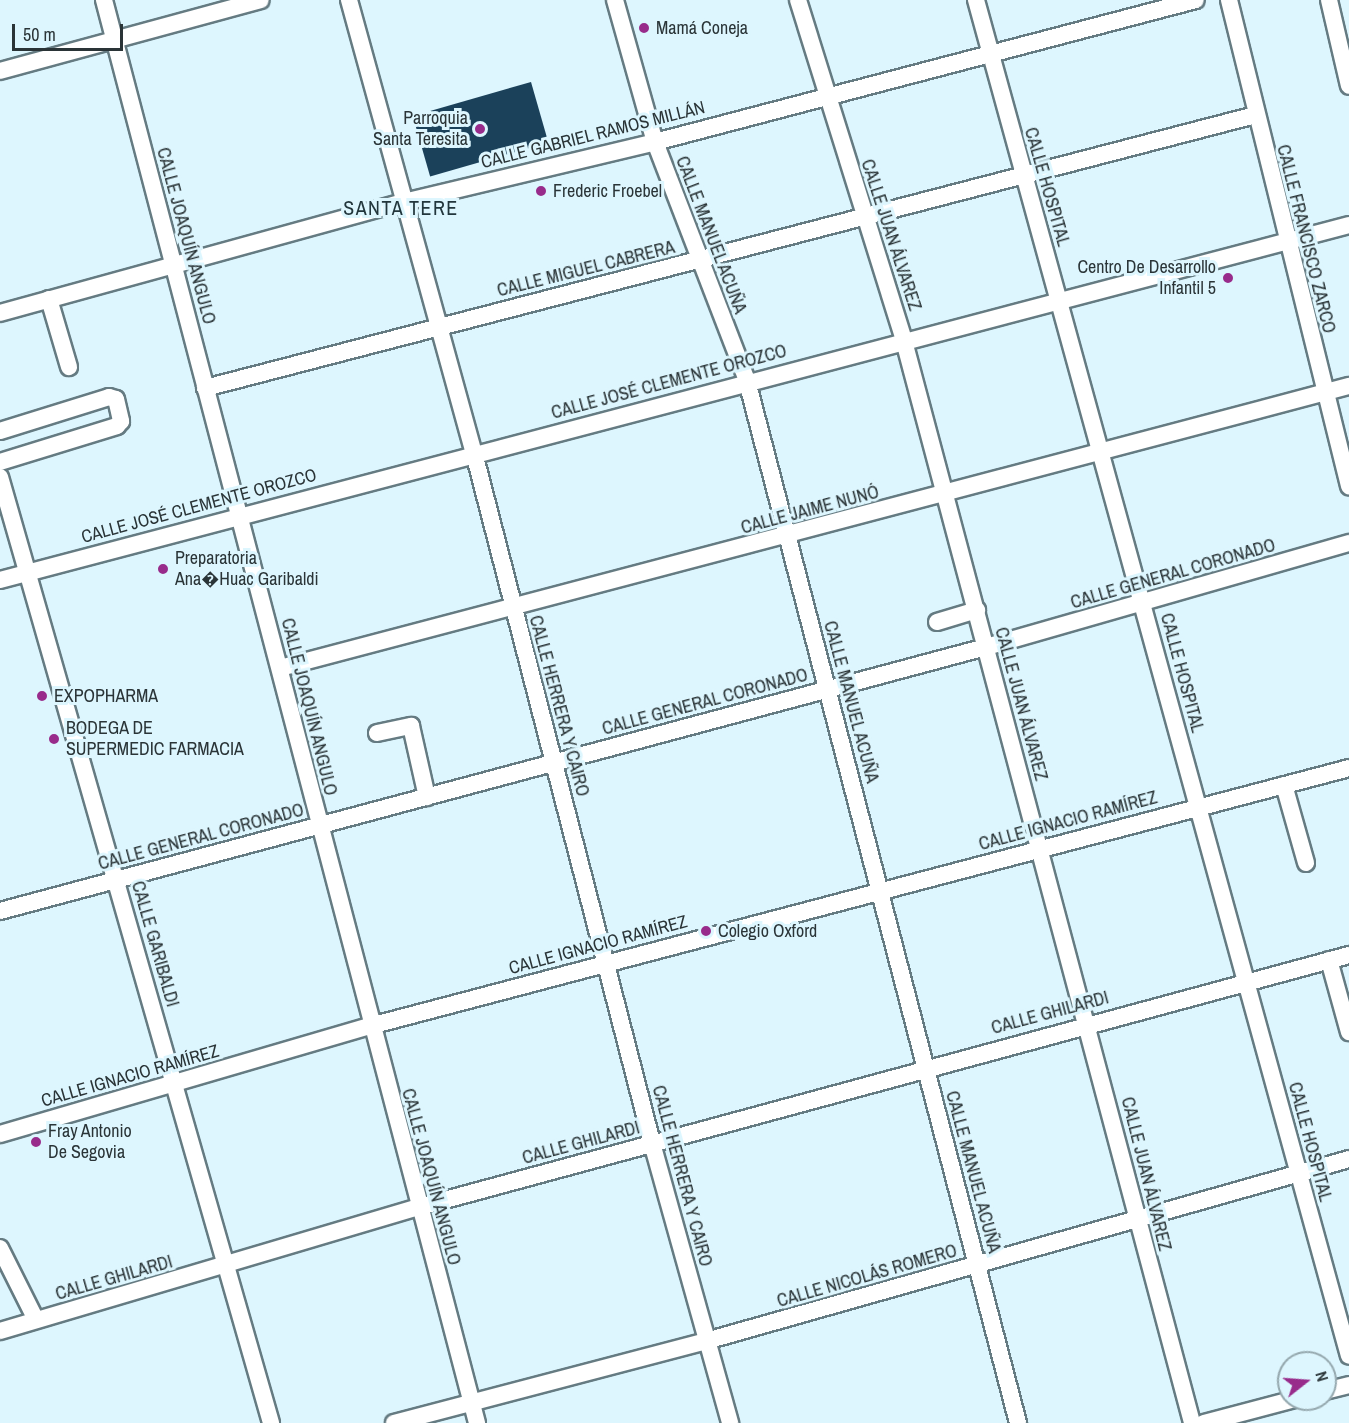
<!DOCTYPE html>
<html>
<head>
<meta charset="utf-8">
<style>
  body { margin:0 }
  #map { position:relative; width:1349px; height:1423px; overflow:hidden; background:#ddf6fe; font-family:"Archivo Narrow",sans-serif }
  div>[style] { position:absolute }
  .building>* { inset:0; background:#1b415a; transform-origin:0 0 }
  .roads { filter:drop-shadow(2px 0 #657b82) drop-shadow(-2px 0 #657b82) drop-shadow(0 2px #657b82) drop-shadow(0 -2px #657b82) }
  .minor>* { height:16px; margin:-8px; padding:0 8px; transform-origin:8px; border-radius:8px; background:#fff }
  .dots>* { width:16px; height:16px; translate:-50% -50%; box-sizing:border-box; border:3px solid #ddf6fe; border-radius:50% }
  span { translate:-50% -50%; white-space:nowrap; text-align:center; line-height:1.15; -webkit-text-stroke:6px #ddf6fe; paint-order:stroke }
  .poi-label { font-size:18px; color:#2a3437 }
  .left { translate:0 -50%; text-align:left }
  .right { translate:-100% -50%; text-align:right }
  .street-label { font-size:18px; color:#2a3437 }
  .neighbourhood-label { font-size:20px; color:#22363c; letter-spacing:1.5px }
  .north { position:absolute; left:1277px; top:1351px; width:60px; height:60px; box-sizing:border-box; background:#ddf6fe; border:2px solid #95a8ae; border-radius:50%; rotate:73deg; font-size:16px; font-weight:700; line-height:24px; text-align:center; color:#2a3437 }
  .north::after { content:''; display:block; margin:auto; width:21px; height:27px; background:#982b8b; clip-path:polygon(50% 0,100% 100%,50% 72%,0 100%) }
  .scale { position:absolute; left:12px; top:24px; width:111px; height:27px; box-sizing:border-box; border:3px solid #2a3437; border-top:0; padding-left:8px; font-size:18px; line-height:21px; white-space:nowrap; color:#2a3437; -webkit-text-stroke:4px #ddf6fe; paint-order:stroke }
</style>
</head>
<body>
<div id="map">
  <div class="building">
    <div style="left:531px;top:82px;width:63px;height:123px;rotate:74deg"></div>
  </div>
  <div class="roads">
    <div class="minor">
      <div style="left:104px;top:0;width:1471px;rotate:75.31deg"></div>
      <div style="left:349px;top:0;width:470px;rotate:74.6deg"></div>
      <div style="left:474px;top:453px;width:713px;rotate:75.53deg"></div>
      <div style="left:652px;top:1143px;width:291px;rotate:74.4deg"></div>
      <div style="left:615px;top:0;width:148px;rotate:74.3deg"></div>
      <div style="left:655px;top:142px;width:256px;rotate:68.9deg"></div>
      <div style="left:747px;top:381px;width:1077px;rotate:75.42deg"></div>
      <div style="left:798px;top:0;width:357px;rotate:72.7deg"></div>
      <div style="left:904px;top:341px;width:1120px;rotate:75.09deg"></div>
      <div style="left:976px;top:0;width:1406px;rotate:74.62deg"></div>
      <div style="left:1229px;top:0;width:501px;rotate:76.13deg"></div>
      <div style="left:1329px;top:0;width:88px;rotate:76.9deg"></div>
      <div style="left:0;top:71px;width:270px;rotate:-15.2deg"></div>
      <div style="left:49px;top:299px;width:71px;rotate:73.6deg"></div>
      <div style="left:0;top:313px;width:419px;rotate:-15.4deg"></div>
      <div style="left:404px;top:202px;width:258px;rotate:-13.4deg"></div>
      <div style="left:655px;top:142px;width:559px;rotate:-14.71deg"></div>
      <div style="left:205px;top:388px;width:1085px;rotate:-14.57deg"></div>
      <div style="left:0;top:431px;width:114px;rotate:-17.3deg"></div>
      <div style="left:109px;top:397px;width:7px;rotate:16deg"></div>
      <div style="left:116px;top:399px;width:23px;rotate:77deg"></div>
      <div style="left:121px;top:421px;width:6px;rotate:129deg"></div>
      <div style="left:117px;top:426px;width:122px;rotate:162.9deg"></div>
      <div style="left:0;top:477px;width:984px;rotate:74.01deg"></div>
      <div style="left:0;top:580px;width:1395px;rotate:-14.74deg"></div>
      <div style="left:937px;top:622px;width:42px;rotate:-16.7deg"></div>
      <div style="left:280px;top:668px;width:1106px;rotate:-14.78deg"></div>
      <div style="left:377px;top:733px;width:35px;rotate:-12deg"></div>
      <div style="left:411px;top:726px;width:73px;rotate:77.3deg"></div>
      <div style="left:1284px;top:785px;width:81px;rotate:74.2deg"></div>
      <div style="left:0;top:911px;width:1021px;rotate:-14.99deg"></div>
      <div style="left:986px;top:647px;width:378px;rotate:-16deg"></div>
      <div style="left:1329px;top:960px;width:75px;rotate:74.5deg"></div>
      <div style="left:0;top:1134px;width:385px;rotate:-16.3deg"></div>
      <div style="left:370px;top:1026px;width:1012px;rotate:-14.76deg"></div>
      <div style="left:0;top:1248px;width:80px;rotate:63.4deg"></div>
      <div style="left:0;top:1331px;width:437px;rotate:-16.5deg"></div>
      <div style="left:419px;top:1207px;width:964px;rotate:-15.16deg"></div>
      <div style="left:1325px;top:1391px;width:25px;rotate:-14deg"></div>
      <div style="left:394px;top:1423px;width:323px;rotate:-14.7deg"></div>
      <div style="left:706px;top:1341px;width:668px;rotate:-15.8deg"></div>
      <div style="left:1204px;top:1423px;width:94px;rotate:-14.8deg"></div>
    </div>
  </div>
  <div class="dots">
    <div style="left:644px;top:28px;background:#982b8b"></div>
    <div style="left:480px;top:129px;background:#982b8b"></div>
    <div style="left:541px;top:191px;background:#982b8b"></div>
    <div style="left:1228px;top:278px;background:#982b8b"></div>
    <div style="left:163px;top:569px;background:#982b8b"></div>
    <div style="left:42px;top:696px;background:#982b8b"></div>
    <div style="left:54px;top:739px;background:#982b8b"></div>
    <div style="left:706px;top:931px;background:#982b8b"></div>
    <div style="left:36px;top:1142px;background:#982b8b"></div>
  </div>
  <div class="poi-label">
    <span class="left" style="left:656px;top:28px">Mamá Coneja</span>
    <span class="right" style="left:468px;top:129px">Parroquia<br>Santa Teresita</span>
    <span class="left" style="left:553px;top:191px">Frederic Froebel</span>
    <span class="right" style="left:1216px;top:278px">Centro De Desarrollo<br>Infantil 5</span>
    <span class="left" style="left:175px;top:569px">Preparatoria<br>Ana�Huac Garibaldi</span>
    <span class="left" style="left:54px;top:696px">EXPOPHARMA</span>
    <span class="left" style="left:66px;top:739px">BODEGA DE<br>SUPERMEDIC FARMACIA</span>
    <span class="left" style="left:718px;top:931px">Colegio Oxford</span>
    <span class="left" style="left:48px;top:1142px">Fray Antonio<br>De Segovia</span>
  </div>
  <div class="street-label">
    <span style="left:593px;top:135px;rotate:-14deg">CALLE GABRIEL RAMOS MILLÁN</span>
    <span style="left:1047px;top:187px;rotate:74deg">CALLE HOSPITAL</span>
    <span style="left:711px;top:235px;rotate:69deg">CALLE MANUEL ACUÑA</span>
    <span style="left:891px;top:235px;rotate:72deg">CALLE JUAN ÁLVAREZ</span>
    <span style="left:186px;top:236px;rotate:75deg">CALLE JOAQUÍN ANGULO</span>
    <span style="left:1306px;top:239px;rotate:76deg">CALLE FRANCISCO ZARCO</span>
    <span style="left:586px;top:269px;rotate:-14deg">CALLE MIGUEL CABRERA</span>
    <span style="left:669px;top:382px;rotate:-15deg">CALLE JOSÉ CLEMENTE OROZCO</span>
    <span style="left:199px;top:506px;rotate:-15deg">CALLE JOSÉ CLEMENTE OROZCO</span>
    <span style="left:810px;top:510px;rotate:-15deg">CALLE JAIME NUNÓ</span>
    <span style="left:1173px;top:574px;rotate:-16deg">CALLE GENERAL CORONADO</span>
    <span style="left:1182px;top:673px;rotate:75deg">CALLE HOSPITAL</span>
    <span style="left:705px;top:702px;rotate:-15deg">CALLE GENERAL CORONADO</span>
    <span style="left:851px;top:702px;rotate:75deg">CALLE MANUEL ACUÑA</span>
    <span style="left:1021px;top:704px;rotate:75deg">CALLE JUAN ÁLVAREZ</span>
    <span style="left:559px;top:706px;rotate:75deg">CALLE HERRERA Y CAIRO</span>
    <span style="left:309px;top:707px;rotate:76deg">CALLE JOAQUÍN ANGULO</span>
    <span style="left:1068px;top:821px;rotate:-15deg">CALLE IGNACIO RAMÍREZ</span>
    <span style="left:201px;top:837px;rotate:-15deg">CALLE GENERAL CORONADO</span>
    <span style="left:155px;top:944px;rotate:74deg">CALLE GARIBALDI</span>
    <span style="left:598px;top:945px;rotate:-15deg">CALLE IGNACIO RAMÍREZ</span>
    <span style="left:1050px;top:1013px;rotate:-15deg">CALLE GHILARDI</span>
    <span style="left:130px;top:1076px;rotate:-16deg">CALLE IGNACIO RAMÍREZ</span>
    <span style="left:1310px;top:1142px;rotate:75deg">CALLE HOSPITAL</span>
    <span style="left:581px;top:1143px;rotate:-15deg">CALLE GHILARDI</span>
    <span style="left:973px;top:1172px;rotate:75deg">CALLE MANUEL ACUÑA</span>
    <span style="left:1146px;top:1174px;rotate:76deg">CALLE JUAN ÁLVAREZ</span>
    <span style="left:682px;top:1176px;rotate:75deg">CALLE HERRERA Y CAIRO</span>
    <span style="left:431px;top:1177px;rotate:75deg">CALLE JOAQUÍN ANGULO</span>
    <span style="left:867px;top:1276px;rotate:-16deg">CALLE NICOLÁS ROMERO</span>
    <span style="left:114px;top:1278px;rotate:-16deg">CALLE GHILARDI</span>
  </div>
  <div class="neighbourhood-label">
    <span style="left:401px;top:207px">SANTA TERE</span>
  </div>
  <div class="north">N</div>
  <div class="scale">50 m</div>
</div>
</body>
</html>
